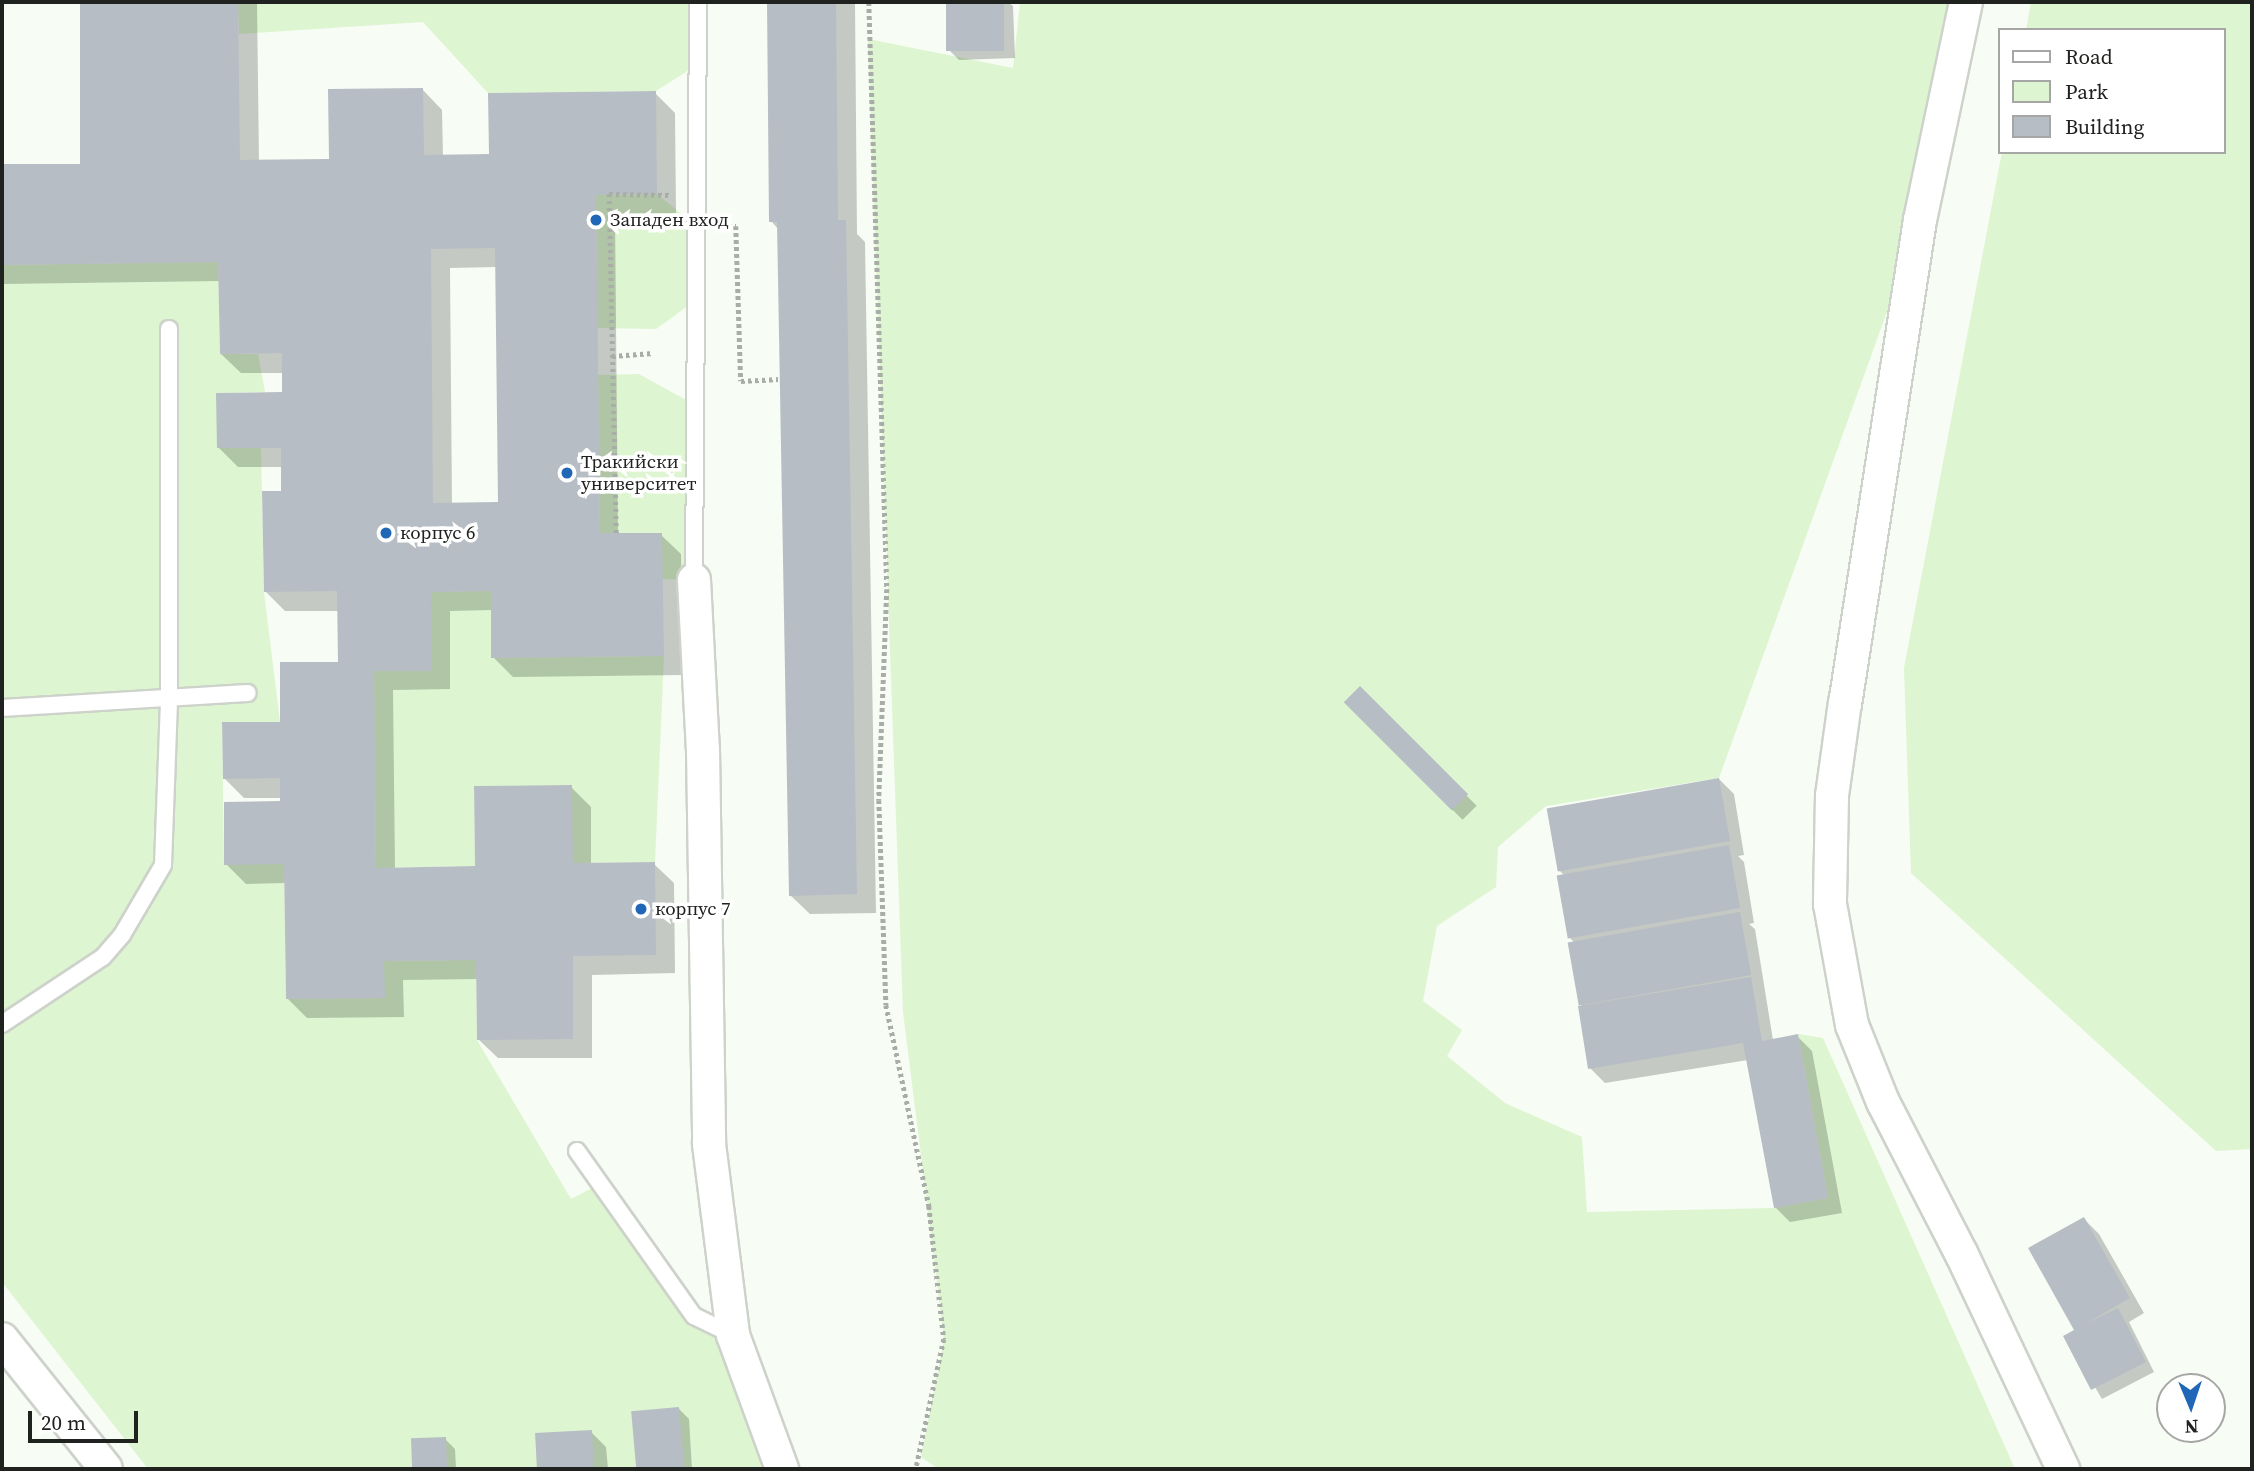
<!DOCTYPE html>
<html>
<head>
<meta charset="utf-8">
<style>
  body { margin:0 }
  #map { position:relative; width:2254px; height:1471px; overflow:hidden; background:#f7fcf4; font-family:"Source Serif 4",serif }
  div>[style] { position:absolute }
  .green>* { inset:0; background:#ddf5d0 }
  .shadow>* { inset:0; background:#0003; transform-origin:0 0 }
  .building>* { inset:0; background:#b7bdc4; transform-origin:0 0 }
  .path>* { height:4.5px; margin-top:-2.25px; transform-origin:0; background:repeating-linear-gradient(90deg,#a9ada7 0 3.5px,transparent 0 7px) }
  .roads { filter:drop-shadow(2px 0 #cdd2ca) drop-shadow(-2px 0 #cdd2ca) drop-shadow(0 2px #cdd2ca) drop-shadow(0 -2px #cdd2ca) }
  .lane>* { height:16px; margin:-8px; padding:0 8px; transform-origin:8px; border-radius:8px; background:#fff }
  .street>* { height:32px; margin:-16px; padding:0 16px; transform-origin:16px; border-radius:16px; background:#fff }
  .dots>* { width:19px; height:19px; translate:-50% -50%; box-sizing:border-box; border:4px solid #fff; border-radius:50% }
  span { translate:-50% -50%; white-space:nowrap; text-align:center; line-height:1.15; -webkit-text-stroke:7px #fff; paint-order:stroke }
  .poi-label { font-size:19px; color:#20221f }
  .left { translate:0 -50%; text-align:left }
  .frame { position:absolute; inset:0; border:4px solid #20221f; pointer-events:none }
  .legend { position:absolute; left:1998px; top:28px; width:228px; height:126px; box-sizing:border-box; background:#fff; border:2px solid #a6a7a5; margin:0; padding:9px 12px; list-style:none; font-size:21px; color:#20221f }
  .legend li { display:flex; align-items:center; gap:14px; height:35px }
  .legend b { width:35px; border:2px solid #a6a7a5 }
  .north { position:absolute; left:2156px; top:1373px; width:70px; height:70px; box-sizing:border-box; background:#fff; border:2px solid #a6a7a5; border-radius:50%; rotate:178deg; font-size:19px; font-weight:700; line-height:28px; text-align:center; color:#20221f }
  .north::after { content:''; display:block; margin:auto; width:24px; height:32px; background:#2067b7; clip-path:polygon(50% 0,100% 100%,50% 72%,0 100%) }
  .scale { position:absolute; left:28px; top:1411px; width:110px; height:32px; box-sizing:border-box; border:4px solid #20221f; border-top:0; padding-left:9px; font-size:21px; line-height:24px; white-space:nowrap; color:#20221f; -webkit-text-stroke:5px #fff; paint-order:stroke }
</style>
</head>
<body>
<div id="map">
  <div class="green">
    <div style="clip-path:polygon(238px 2px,698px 2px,697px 65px,656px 91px,488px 93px,423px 22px,239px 34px)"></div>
    <div style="clip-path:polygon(1020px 2px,1966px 2px,1920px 220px,1719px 778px,1546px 806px,1498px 847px,1496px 887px,1437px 926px,1423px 1001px,1462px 1030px,1447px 1056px,1505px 1103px,1582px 1137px,1587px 1212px,1774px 1208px,1828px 1198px,1798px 1034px,1823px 1038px,2015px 1469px,939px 1469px,921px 1457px,944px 1339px,903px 1012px,868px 39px,1013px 68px)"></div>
    <div style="clip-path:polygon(2031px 2px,2252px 2px,2252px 1149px,2216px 1151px,1911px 873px,1904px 668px,2002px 152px,2224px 152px,2224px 30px,2026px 30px)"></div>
    <div style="clip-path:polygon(657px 194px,696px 226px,696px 300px,656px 329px,597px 328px,596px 195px)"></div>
    <div style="clip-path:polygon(218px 262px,220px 354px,258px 354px,265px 392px,217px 393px,217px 448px,261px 448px,264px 592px,280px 722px,222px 723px,224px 864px,284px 864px,286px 999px,384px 998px,384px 961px,476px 960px,477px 1040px,571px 1199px,600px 1184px,694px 1316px,733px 1335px,782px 1469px,148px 1469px,2px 1282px,2px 265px)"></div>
    <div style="clip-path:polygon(639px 374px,695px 405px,694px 580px,663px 579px,600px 533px,598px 375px)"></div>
    <div style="clip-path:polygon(491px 591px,492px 658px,664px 656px,655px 862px,573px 863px,474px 787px,475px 866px,376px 868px,374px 671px,431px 592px)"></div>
  </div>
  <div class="shadow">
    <div style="clip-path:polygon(evenodd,82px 2px,257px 2px,259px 162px,330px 161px,423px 90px,442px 110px,443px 157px,490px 156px,655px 93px,675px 113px,676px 213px,615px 214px,618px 535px,661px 535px,681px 554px,683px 675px,513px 677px,493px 657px,493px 610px,450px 611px,450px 689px,393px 690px,395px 869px,477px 868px,571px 787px,591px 807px,591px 864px,654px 864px,674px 883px,675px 973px,592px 975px,592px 1058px,498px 1058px,478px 1039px,478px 979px,403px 980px,404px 1017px,307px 1018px,287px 998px,286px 883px,246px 884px,226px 864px,282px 798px,244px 798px,224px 778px,340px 663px,339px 611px,285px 611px,265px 591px,283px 492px,283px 467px,238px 467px,219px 448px,284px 394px,284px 373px,241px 373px,221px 354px,220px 281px,2px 284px,2px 166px,82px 166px,82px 2px,497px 267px,499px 504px,452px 504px,450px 268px,497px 267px)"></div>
    <div style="clip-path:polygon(769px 2px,855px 2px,857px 234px,865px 242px,876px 913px,810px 914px,790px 895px,779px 230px,771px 221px)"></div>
    <div style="clip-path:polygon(947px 2px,1008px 2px,1013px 6px,1015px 58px,959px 60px,949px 50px)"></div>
    <div style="left:1360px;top:689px;width:165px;height:20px;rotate:45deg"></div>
    <div style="clip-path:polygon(1719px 779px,1734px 794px,1744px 855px,1738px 856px,1744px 862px,1754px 923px,1749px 924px,1755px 929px,1773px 1040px,1797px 1036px,1812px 1051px,1842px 1213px,1790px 1222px,1775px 1207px,1748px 1060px,1605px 1083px,1590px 1068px,1573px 941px,1568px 936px,1563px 874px,1558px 869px)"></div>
    <div style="clip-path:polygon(2084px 1219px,2099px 1234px,2144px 1313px,2129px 1322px,2154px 1372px,2102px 1399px,2065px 1337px,2077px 1331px)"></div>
    <div style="clip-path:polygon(679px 1409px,689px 1419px,692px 1469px,637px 1469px,633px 1412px)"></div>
    <div style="clip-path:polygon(591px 1432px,606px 1447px,608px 1469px,539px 1469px,536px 1435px)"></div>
    <div style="clip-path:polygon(445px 1439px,455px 1449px,456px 1469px,414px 1469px,413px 1440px)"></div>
  </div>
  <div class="building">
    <div style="clip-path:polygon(evenodd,80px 2px,238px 2px,240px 160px,329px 159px,328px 89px,423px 88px,424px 155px,489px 154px,488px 93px,656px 91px,657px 194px,596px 195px,600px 533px,662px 533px,664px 656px,491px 658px,491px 591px,431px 592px,432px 671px,374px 671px,376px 868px,475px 866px,474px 786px,572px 785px,573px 863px,655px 862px,656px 955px,573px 956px,573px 1039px,477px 1040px,476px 960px,384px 961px,385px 998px,286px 999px,284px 864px,224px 865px,224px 802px,280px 801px,280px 778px,223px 779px,222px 722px,280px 722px,280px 662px,338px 662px,337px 591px,264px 592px,262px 491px,281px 491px,281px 448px,217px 448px,216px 393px,282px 392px,282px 353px,220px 354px,218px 262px,2px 265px,2px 164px,80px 164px,80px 2px,495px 248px,498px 502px,433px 503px,431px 249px,495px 248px)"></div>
    <div style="clip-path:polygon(767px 2px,836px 2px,838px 220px,846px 220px,857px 894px,789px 896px,777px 222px,769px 222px)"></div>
    <div style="left:946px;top:2px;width:58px;height:49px"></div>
    <div style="left:1360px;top:686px;width:153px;height:23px;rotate:45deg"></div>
    <div style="left:1719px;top:778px;width:64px;height:175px;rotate:80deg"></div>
    <div style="left:1729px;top:845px;width:64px;height:175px;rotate:80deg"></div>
    <div style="left:1740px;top:912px;width:64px;height:175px;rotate:80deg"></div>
    <div style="clip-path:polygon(1751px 977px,1762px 1041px,1798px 1034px,1828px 1198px,1774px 1208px,1743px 1043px,1588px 1069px,1578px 1006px)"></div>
    <div style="clip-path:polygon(2084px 1217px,2130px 1298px,2085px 1324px,2118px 1308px,2146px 1362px,2091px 1390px,2063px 1336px,2074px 1330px,2028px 1248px)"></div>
    <div style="left:679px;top:1407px;width:62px;height:48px;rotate:85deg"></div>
    <div style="left:592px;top:1430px;width:39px;height:57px;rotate:87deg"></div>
    <div style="left:446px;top:1437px;width:32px;height:35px;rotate:88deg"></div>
  </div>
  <div class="path">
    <div style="left:869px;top:2px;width:587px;rotate:88.24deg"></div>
    <div style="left:887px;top:589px;width:211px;rotate:92.2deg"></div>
    <div style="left:879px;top:800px;width:205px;rotate:88deg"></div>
    <div style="left:886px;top:1005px;width:206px;rotate:77.9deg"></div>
    <div style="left:929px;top:1206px;width:134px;rotate:83.6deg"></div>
    <div style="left:944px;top:1339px;width:133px;rotate:102.2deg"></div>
    <div style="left:721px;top:226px;width:15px"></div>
    <div style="left:736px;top:226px;width:155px;rotate:88.2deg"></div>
    <div style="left:741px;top:381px;width:37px;rotate:-3deg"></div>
    <div style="left:612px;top:356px;width:41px;rotate:-4.2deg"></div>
    <div style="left:616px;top:533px;width:339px;rotate:-91.2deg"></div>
    <div style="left:609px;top:194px;width:62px;rotate:0.9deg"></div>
  </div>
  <div class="roads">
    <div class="lane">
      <div style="left:694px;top:580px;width:578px;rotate:-89.6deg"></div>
      <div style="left:2px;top:708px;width:246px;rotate:-3.5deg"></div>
      <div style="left:2px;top:1024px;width:121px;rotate:-33.6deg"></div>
      <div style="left:103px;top:957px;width:29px;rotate:-49deg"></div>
      <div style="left:122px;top:935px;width:81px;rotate:-59.6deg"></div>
      <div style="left:163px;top:865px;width:167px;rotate:-87.9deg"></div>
      <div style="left:169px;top:698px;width:369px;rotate:-90deg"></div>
      <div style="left:577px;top:1151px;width:202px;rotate:54.7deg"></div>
      <div style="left:694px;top:1316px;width:43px;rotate:26deg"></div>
    </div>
    <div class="street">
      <div style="left:1966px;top:2px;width:223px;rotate:101.9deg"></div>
      <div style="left:1920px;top:220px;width:488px;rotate:98.8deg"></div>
      <div style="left:1845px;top:702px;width:95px;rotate:97.9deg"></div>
      <div style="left:1832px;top:796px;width:108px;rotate:91.1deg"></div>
      <div style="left:1830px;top:904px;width:123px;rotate:79.7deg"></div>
      <div style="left:1852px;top:1025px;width:83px;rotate:68.1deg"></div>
      <div style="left:1883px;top:1102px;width:172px;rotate:62.7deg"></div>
      <div style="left:1962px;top:1255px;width:237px;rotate:64.7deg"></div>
      <div style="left:694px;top:580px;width:170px;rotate:87deg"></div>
      <div style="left:703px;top:750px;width:394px;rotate:89.1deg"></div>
      <div style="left:709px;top:1144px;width:193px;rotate:82.8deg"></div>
      <div style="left:733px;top:1335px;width:143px;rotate:69.9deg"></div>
      <div style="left:2px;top:1339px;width:166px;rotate:51.3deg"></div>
    </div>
  </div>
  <div class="dots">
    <div style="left:596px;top:220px;background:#2067b7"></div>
    <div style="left:567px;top:473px;background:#2067b7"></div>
    <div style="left:386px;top:533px;background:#2067b7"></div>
    <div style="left:641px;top:909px;background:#2067b7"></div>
  </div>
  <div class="poi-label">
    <span class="left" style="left:610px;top:220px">Западен вход</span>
    <span class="left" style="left:581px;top:473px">Тракийски<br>университет</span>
    <span class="left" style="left:400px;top:533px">корпус 6</span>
    <span class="left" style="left:655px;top:909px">корпус 7</span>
  </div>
  <div class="frame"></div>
  <ul class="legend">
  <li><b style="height:9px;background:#fff"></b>Road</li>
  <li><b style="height:19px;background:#ddf5d0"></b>Park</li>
  <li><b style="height:19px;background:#b7bdc4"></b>Building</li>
  </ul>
  <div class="north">N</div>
  <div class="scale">20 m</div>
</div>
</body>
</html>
